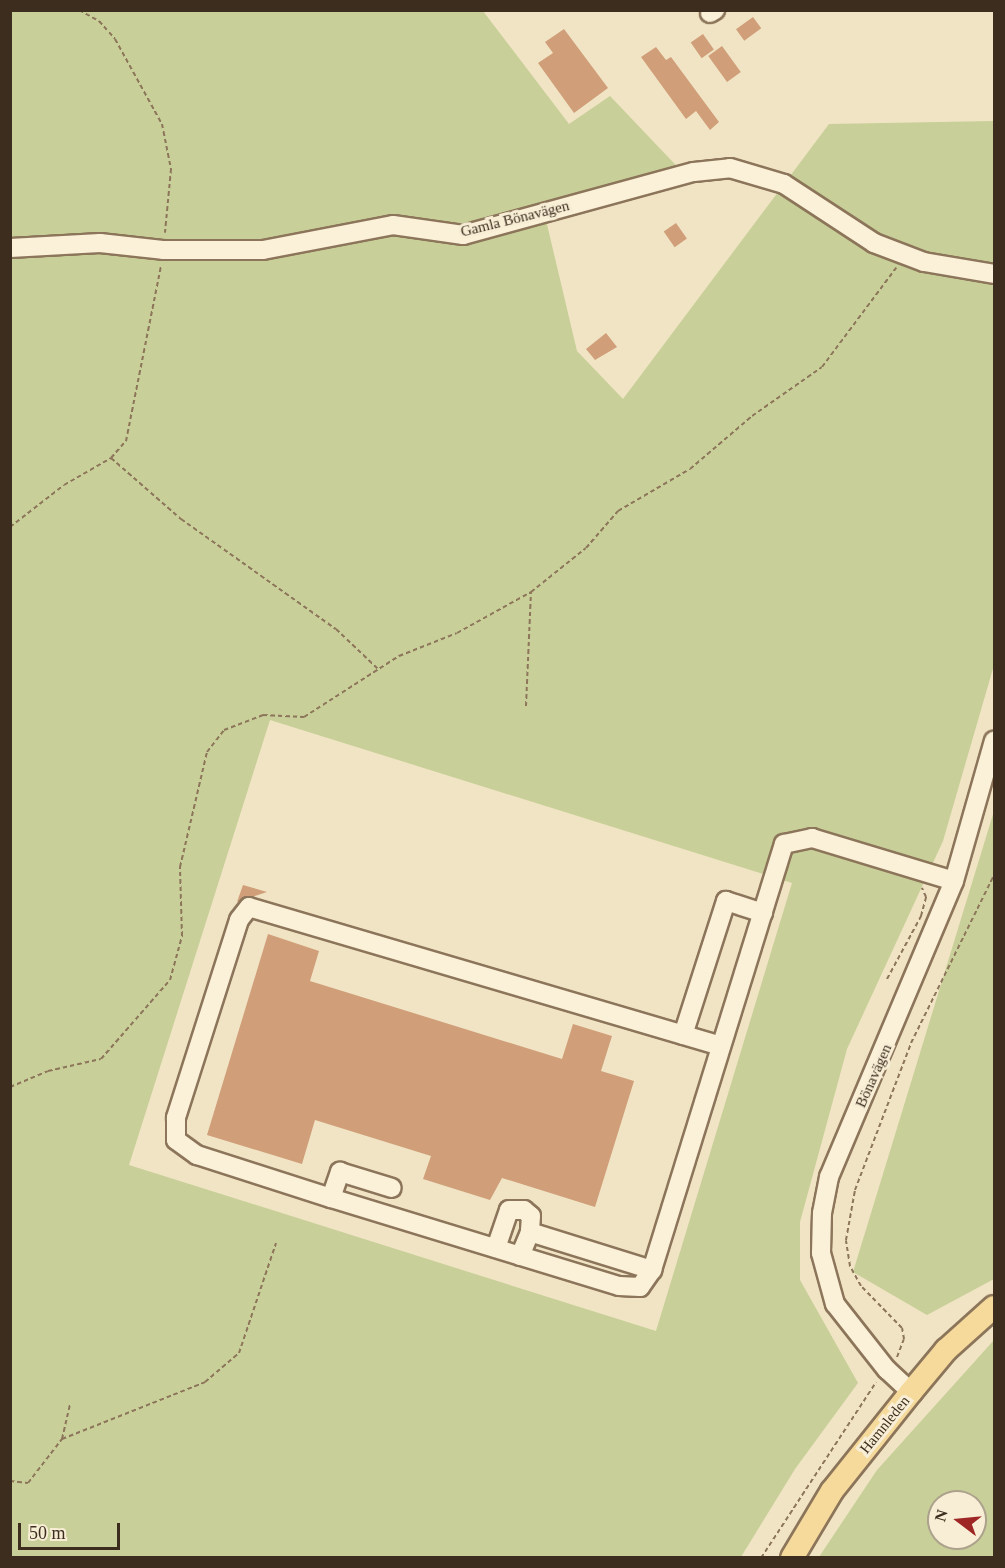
<!DOCTYPE html>
<html>
<head>
<meta charset="utf-8">
<style>
  body { margin:0 }
  #map { position:relative; width:1005px; height:1568px; overflow:hidden; background:#f0e4c4; font-family:"Times New Roman",serif }
  div>[style] { position:absolute }
  .green>* { inset:0; background:#c8cf98 }
  .building>* { inset:0; background:#d09e79; transform-origin:0 0 }
  .path>* { height:2px; margin-top:-1px; transform-origin:0; background:repeating-linear-gradient(90deg,#8c755a 0 4.5px,transparent 0 7.5px) }
  .roads { filter:drop-shadow(2px 0 #8c755a) drop-shadow(-2px 0 #8c755a) drop-shadow(0 2px #8c755a) drop-shadow(0 -2px #8c755a) }
  .minor>* { height:18px; margin:-9px; padding:0 9px; transform-origin:9px; border-radius:9px; background:#faf1d8 }
  .major>* { height:22px; margin:-11px; padding:0 11px; transform-origin:11px; border-radius:11px; background:#f5da9b }
  span { translate:-50% -50%; white-space:nowrap; text-align:center; line-height:1.15; -webkit-text-stroke:6px #f7eed5; paint-order:stroke }
  .street-label { font-size:15px; color:#3c2d1e }
  .frame { position:absolute; inset:0; border:12px solid #3c2d1e; pointer-events:none }
  .north { position:absolute; left:927px; top:1490px; width:60px; height:60px; box-sizing:border-box; background:#f7eed5; border:2px solid #aca18c; border-radius:50%; rotate:286deg; font-size:16px; font-weight:700; line-height:24px; text-align:center; color:#3c2d1e }
  .north::after { content:''; display:block; margin:auto; width:21px; height:27px; background:#9e2726; clip-path:polygon(50% 0,100% 100%,50% 72%,0 100%) }
  .scale { position:absolute; left:18px; top:1523px; width:102px; height:27px; box-sizing:border-box; border:3px solid #3c2d1e; border-top:0; padding-left:8px; font-size:18px; line-height:21px; white-space:nowrap; color:#3c2d1e; -webkit-text-stroke:4px #f7eed5; paint-order:stroke }
</style>
</head>
<body>
<div id="map">
  <div class="green">
    <div style="clip-path:polygon(evenodd,11px 11px,483px 11px,569px 124px,610px 96px,689px 179px,545px 216px,577px 351px,623px 399px,829px 124px,994px 121px,994px 665px,943px 841px,847px 1049px,800px 1222px,800px 1280px,858px 1383px,795px 1469px,741px 1557px,11px 1558px,11px 11px,270px 720px,792px 883px,656px 1331px,129px 1165px,270px 720px)"></div>
    <div style="clip-path:polygon(994px 811px,994px 1279px,927px 1315px,853px 1272px)"></div>
    <div style="clip-path:polygon(evenodd,994px 1340px,994px 1557px,819px 1557px,877px 1470px,994px 1340px,939px 1502px,975px 1502px,975px 1538px,939px 1538px,939px 1502px)"></div>
  </div>
  <div class="building">
    <div style="left:753px;top:17px;width:14px;height:21px;rotate:54deg"></div>
    <div style="clip-path:polygon(564px 29px,608px 88px,574px 113px,538px 63px,553px 53px,545px 42px)"></div>
    <div style="left:703px;top:34px;width:19px;height:15px;rotate:55deg"></div>
    <div style="left:722px;top:46px;width:32px;height:17px;rotate:54deg"></div>
    <div style="clip-path:polygon(656px 47px,666px 60px,671px 57px,719px 122px,710px 130px,696px 111px,686px 119px,641px 57px)"></div>
    <div style="left:676px;top:223px;width:19px;height:15px;rotate:55deg"></div>
    <div style="clip-path:polygon(606px 333px,617px 347px,595px 360px,586px 349px)"></div>
    <div style="clip-path:polygon(243px 885px,267px 892px,237px 902px)"></div>
    <div style="clip-path:polygon(268px 934px,319px 951px,310px 981px,562px 1059px,573px 1024px,612px 1036px,601px 1071px,634px 1081px,595px 1207px,502px 1178px,490px 1200px,423px 1179px,431px 1156px,315px 1120px,302px 1164px,207px 1135px)"></div>
  </div>
  <div class="path">
    <div style="left:79px;top:10px;width:23px;rotate:29deg"></div>
    <div style="left:99px;top:21px;width:24px;rotate:48deg"></div>
    <div style="left:115px;top:39px;width:97px;rotate:61.1deg"></div>
    <div style="left:162px;top:124px;width:46px;rotate:78.7deg"></div>
    <div style="left:171px;top:169px;width:64px;rotate:95.4deg"></div>
    <div style="left:111px;top:458px;width:93px;rotate:41.1deg"></div>
    <div style="left:181px;top:519px;width:190px;rotate:35.4deg"></div>
    <div style="left:336px;top:629px;width:58px;rotate:43.6deg"></div>
    <div style="left:10px;top:527px;width:68px;rotate:-37.9deg"></div>
    <div style="left:64px;top:485px;width:54px;rotate:-29.9deg"></div>
    <div style="left:111px;top:458px;width:23px;rotate:-49deg"></div>
    <div style="left:126px;top:441px;width:178px;rotate:-78.7deg"></div>
    <div style="left:526px;top:706px;width:114px;rotate:-87.5deg"></div>
    <div style="left:887px;top:979px;width:72px;rotate:-61.6deg"></div>
    <div style="left:921px;top:916px;width:20px;rotate:-75deg"></div>
    <div style="left:926px;top:897px;width:10px;rotate:-114deg"></div>
    <div style="left:10px;top:1087px;width:41px;rotate:-22.8deg"></div>
    <div style="left:48px;top:1071px;width:54px;rotate:-12.8deg"></div>
    <div style="left:101px;top:1059px;width:105px;rotate:-48.9deg"></div>
    <div style="left:170px;top:980px;width:46px;rotate:-74.7deg"></div>
    <div style="left:182px;top:936px;width:69px;rotate:-91.7deg"></div>
    <div style="left:180px;top:867px;width:118px;rotate:-76.8deg"></div>
    <div style="left:207px;top:752px;width:28px;rotate:-52deg"></div>
    <div style="left:224px;top:730px;width:42px;rotate:-21deg"></div>
    <div style="left:263px;top:715px;width:41px;rotate:2.8deg"></div>
    <div style="left:304px;top:717px;width:113px;rotate:-32.7deg"></div>
    <div style="left:399px;top:656px;width:62px;rotate:-21.6deg"></div>
    <div style="left:457px;top:633px;width:85px;rotate:-29deg"></div>
    <div style="left:531px;top:592px;width:70px;rotate:-38.7deg"></div>
    <div style="left:586px;top:548px;width:49px;rotate:-49.1deg"></div>
    <div style="left:618px;top:511px;width:83px;rotate:-30.3deg"></div>
    <div style="left:690px;top:469px;width:82px;rotate:-40.5deg"></div>
    <div style="left:752px;top:416px;width:85px;rotate:-35deg"></div>
    <div style="left:822px;top:367px;width:124px;rotate:-53.2deg"></div>
    <div style="left:897px;top:1357px;width:19px;rotate:-69deg"></div>
    <div style="left:904px;top:1339px;width:11px;rotate:-100deg"></div>
    <div style="left:902px;top:1328px;width:59px;rotate:-134.3deg"></div>
    <div style="left:861px;top:1286px;width:23px;rotate:-119deg"></div>
    <div style="left:850px;top:1266px;width:26px;rotate:-99deg"></div>
    <div style="left:846px;top:1240px;width:51px;rotate:-79.8deg"></div>
    <div style="left:855px;top:1190px;width:157px;rotate:-69.1deg"></div>
    <div style="left:911px;top:1043px;width:187px;rotate:-63.7deg"></div>
    <div style="left:62px;top:1439px;width:35px;rotate:-77deg"></div>
    <div style="left:10px;top:1481px;width:18px;rotate:6deg"></div>
    <div style="left:28px;top:1483px;width:56px;rotate:-52.3deg"></div>
    <div style="left:62px;top:1439px;width:154px;rotate:-21.7deg"></div>
    <div style="left:205px;top:1382px;width:45px;rotate:-40.5deg"></div>
    <div style="left:239px;top:1353px;width:116px;rotate:-71.4deg"></div>
    <div style="left:761px;top:1558px;width:210px;rotate:-56.8deg"></div>
  </div>
  <div class="roads">
    <div class="minor">
      <div style="left:710px;top:13px;width:6px;rotate:-31deg"></div>
      <div style="left:10px;top:248px;width:90px;rotate:-3.2deg"></div>
      <div style="left:100px;top:243px;width:63px;rotate:6.3deg"></div>
      <div style="left:163px;top:250px;width:100px"></div>
      <div style="left:263px;top:250px;width:132px;rotate:-10.9deg"></div>
      <div style="left:393px;top:225px;width:71px;rotate:8.1deg"></div>
      <div style="left:463px;top:235px;width:239px;rotate:-15.3deg"></div>
      <div style="left:694px;top:172px;width:36px;rotate:-6deg"></div>
      <div style="left:730px;top:168px;width:56px;rotate:16.5deg"></div>
      <div style="left:784px;top:184px;width:108px;rotate:33.2deg"></div>
      <div style="left:874px;top:243px;width:53px;rotate:20.8deg"></div>
      <div style="left:924px;top:262px;width:71px;rotate:9.7deg"></div>
      <div style="left:683px;top:1035px;width:141px;rotate:-72.2deg"></div>
      <div style="left:726px;top:901px;width:39px;rotate:18deg"></div>
      <div style="left:721px;top:1046px;width:492px;rotate:-163.6deg"></div>
      <div style="left:249px;top:907px;width:16px;rotate:128deg"></div>
      <div style="left:239px;top:920px;width:208px;rotate:107.7deg"></div>
      <div style="left:176px;top:1118px;width:22px;rotate:90deg"></div>
      <div style="left:176px;top:1140px;width:26px;rotate:36deg"></div>
      <div style="left:197px;top:1155px;width:141px;rotate:17.8deg"></div>
      <div style="left:331px;top:1198px;width:301px;rotate:17deg"></div>
      <div style="left:619px;top:1286px;width:21px;rotate:3deg"></div>
      <div style="left:640px;top:1287px;width:21px;rotate:-55deg"></div>
      <div style="left:652px;top:1270px;width:446px;rotate:-72.8deg"></div>
      <div style="left:784px;top:844px;width:29px;rotate:-12deg"></div>
      <div style="left:812px;top:838px;width:148px;rotate:16.8deg"></div>
      <div style="left:331px;top:1198px;width:28px;rotate:-71deg"></div>
      <div style="left:340px;top:1172px;width:54px;rotate:17.1deg"></div>
      <div style="left:496px;top:1248px;width:40px;rotate:-71.1deg"></div>
      <div style="left:509px;top:1210px;width:15px"></div>
      <div style="left:524px;top:1210px;width:9px;rotate:41deg"></div>
      <div style="left:531px;top:1216px;width:16px;rotate:94deg"></div>
      <div style="left:520px;top:1256px;width:26px;rotate:-67deg"></div>
      <div style="left:530px;top:1232px;width:128px;rotate:17.3deg"></div>
      <div style="left:911px;top:1392px;width:33px;rotate:-137deg"></div>
      <div style="left:887px;top:1370px;width:84px;rotate:-128.2deg"></div>
      <div style="left:835px;top:1304px;width:53px;rotate:-105.4deg"></div>
      <div style="left:821px;top:1253px;width:40px;rotate:-88.6deg"></div>
      <div style="left:822px;top:1213px;width:37px;rotate:-79deg"></div>
      <div style="left:829px;top:1177px;width:321px;rotate:-67.1deg"></div>
      <div style="left:954px;top:881px;width:146px;rotate:-74.1deg"></div>
    </div>
    <div class="major">
      <div style="left:792px;top:1558px;width:78px;rotate:-59.2deg"></div>
      <div style="left:832px;top:1491px;width:127px;rotate:-51.4deg"></div>
      <div style="left:911px;top:1392px;width:55px;rotate:-50.2deg"></div>
      <div style="left:946px;top:1350px;width:64px;rotate:-41.9deg"></div>
    </div>
  </div>
  <div class="street-label">
    <span style="left:515px;top:219px;rotate:-14deg">Gamla Bönavägen</span>
    <span style="left:874px;top:1076px;rotate:-66deg">Bönavägen</span>
    <span style="left:885px;top:1425px;rotate:-51deg">Hamnleden</span>
  </div>
  <div class="frame"></div>
  <div class="north">N</div>
  <div class="scale">50 m</div>
</div>
</body>
</html>
